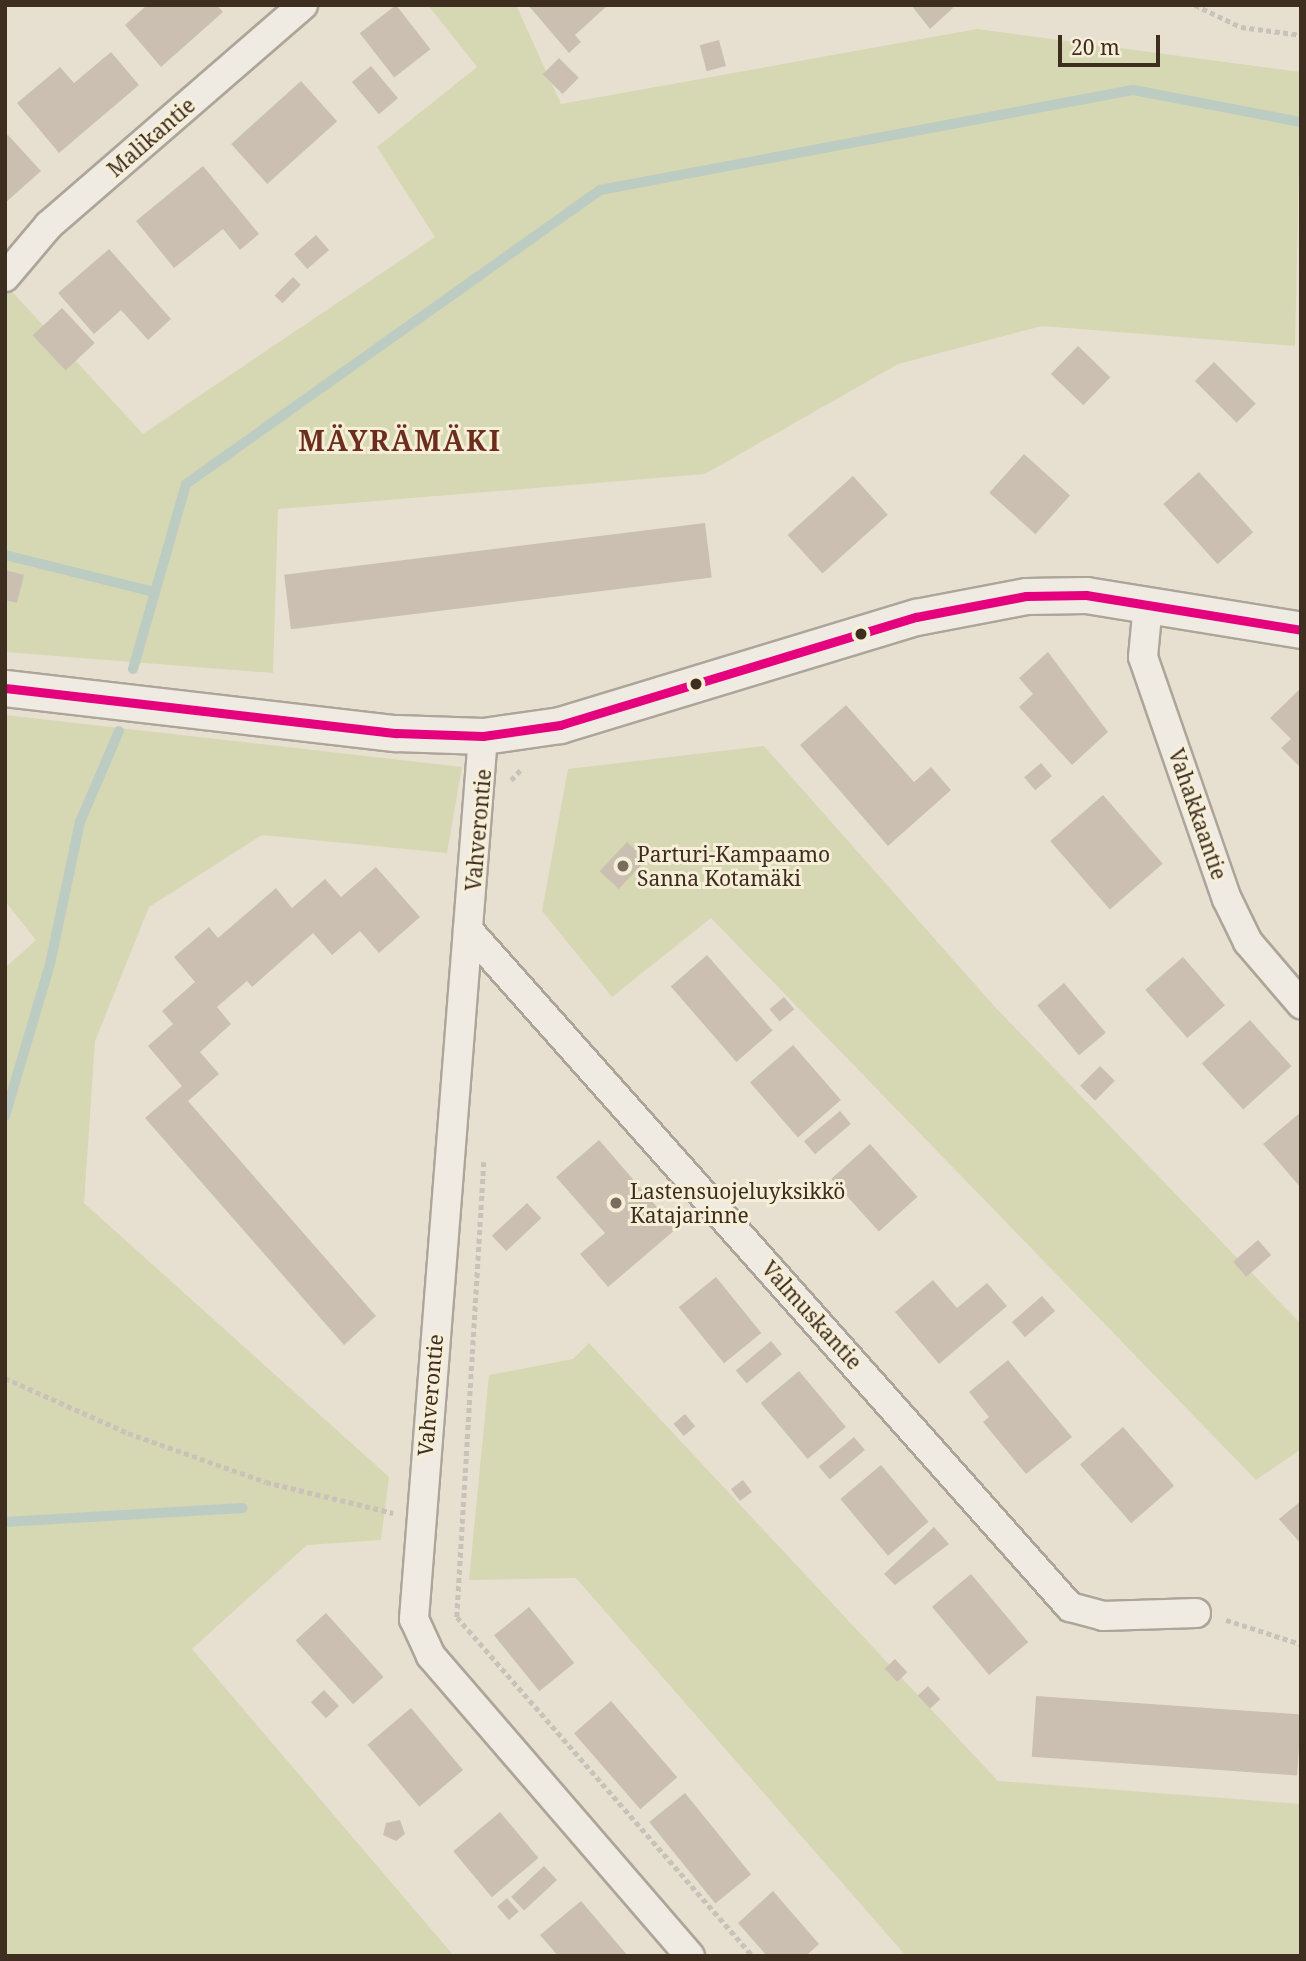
<!DOCTYPE html>
<html>
<head>
<meta charset="utf-8">
<style>
  body { margin:0 }
  #map { position:relative; width:1306px; height:1961px; overflow:hidden; background:#e7e0d1; font-family:"Noto Serif",serif }
  div>[style] { position:absolute }
  .green>* { inset:0; background:#d6d7b3 }
  .stream>* { height:10px; margin:-5px; padding:0 5px; transform-origin:5px; border-radius:5px; background:#bcccc2 }
  .building>* { inset:0; background:#cbbfb2; transform-origin:0 0 }
  .path>* { height:4.5px; margin-top:-2.25px; transform-origin:0; background:repeating-linear-gradient(90deg,#c8c2b9 0 5px,transparent 0 8.5px) }
  .roads { filter:drop-shadow(2px 0 #ada599) drop-shadow(-2px 0 #ada599) drop-shadow(0 2px #ada599) drop-shadow(0 -2px #ada599) }
  .minor>* { height:28px; margin:-14px; padding:0 14px; transform-origin:14px; border-radius:14px; background:#efebe3 }
  .tertiary>* { height:35px; margin:-17.5px; padding:0 17.5px; transform-origin:17.5px; border-radius:17.5px; background:#efebe3 }
  .bus-1>* { height:9px; margin:-4.5px; padding:0 4.5px; transform-origin:4.5px; border-radius:4.5px; background:#e5007d }
  .dots>* { width:19px; height:19px; translate:-50% -50%; box-sizing:border-box; border:4px solid #f7eed8; border-radius:50% }
  span { translate:-50% -50%; white-space:nowrap; text-align:center; line-height:1.15; -webkit-text-stroke:6px #f7eed8; paint-order:stroke }
  .street-label { font-size:21px; color:#3d2e20 }
  .poi-label { font-size:21px; color:#3d2e20 }
  .left { translate:0 -50%; text-align:left }
  .district-label { font-size:28px; color:#6b2e1e; font-weight:700; letter-spacing:2px }
  .frame { position:absolute; inset:0; border:7px solid #3d2e20; pointer-events:none }
  .scale { position:absolute; left:1058px; top:35px; width:102px; height:32px; box-sizing:border-box; border:4px solid #3d2e20; border-top:0; padding-left:9px; font-size:21px; line-height:24px; white-space:nowrap; color:#3d2e20; -webkit-text-stroke:5px #f7eed8; paint-order:stroke }
</style>
</head>
<body>
<div id="map">
  <div class="green">
    <div style="clip-path:polygon(428px 5px,516px 5px,561px 104px,977px 29px,1301px 72px,1295px 346px,1042px 326px,898px 364px,705px 474px,278px 509px,273px 673px,5px 652px,5px 284px,143px 434px,435px 237px,377px 147px,477px 67px)"></div>
    <div style="clip-path:polygon(5px 715px,462px 767px,447px 853px,262px 835px,149px 907px,95px 1041px,84px 1203px,389px 1477px,381px 1540px,307px 1545px,192px 1649px,454px 1956px,5px 1956px,5px 968px,36px 940px,5px 901px)"></div>
    <div style="clip-path:polygon(764px 746px,995px 1007px,1301px 1324px,1301px 1449px,1256px 1480px,711px 918px,612px 997px,542px 911px,568px 769px)"></div>
    <div style="clip-path:polygon(589px 1343px,998px 1781px,1301px 1804px,1301px 1956px,906px 1956px,576px 1578px,469px 1580px,489px 1375px,573px 1359px)"></div>
  </div>
  <div class="stream">
    <div style="left:5px;top:555px;width:150px;rotate:13.9deg"></div>
    <div style="left:133px;top:669px;width:192px;rotate:-74deg"></div>
    <div style="left:186px;top:484px;width:508px;rotate:-35.38deg"></div>
    <div style="left:600px;top:190px;width:542px;rotate:-10.63deg"></div>
    <div style="left:1133px;top:90px;width:171px;rotate:10.8deg"></div>
    <div style="left:5px;top:1116px;width:159px;rotate:-73.5deg"></div>
    <div style="left:50px;top:964px;width:145px;rotate:-78.1deg"></div>
    <div style="left:80px;top:822px;width:99px;rotate:-66.8deg"></div>
    <div style="left:5px;top:1522px;width:238px;rotate:-3.4deg"></div>
  </div>
  <div class="building">
    <div style="clip-path:polygon(147px 5px,217px 5px,223px 12px,161px 67px,125px 25px)"></div>
    <div style="left:396px;top:5px;width:56px;height:46px;rotate:52deg"></div>
    <div style="clip-path:polygon(528px 5px,608px 5px,575px 35px,581px 42px,569px 53px)"></div>
    <div style="clip-path:polygon(911px 5px,951px 5px,953px 8px,930px 29px)"></div>
    <div style="left:719px;top:40px;width:27px;height:20px;rotate:75deg"></div>
    <div style="clip-path:polygon(111px 52px,139px 85px,59px 153px,17px 103px,60px 67px,74px 83px)"></div>
    <div style="left:559px;top:58px;width:28px;height:23px;rotate:45deg"></div>
    <div style="left:371px;top:66px;width:42px;height:25px;rotate:50deg"></div>
    <div style="left:301px;top:81px;width:54px;height:94px;rotate:48deg"></div>
    <div style="clip-path:polygon(8px 135px,41px 171px,5px 203px,5px 138px)"></div>
    <div style="clip-path:polygon(203px 166px,259px 234px,240px 250px,223px 229px,174px 268px,136px 221px)"></div>
    <div style="left:316px;top:235px;width:20px;height:29px;rotate:49deg"></div>
    <div style="clip-path:polygon(109px 249px,171px 319px,148px 340px,121px 310px,94px 334px,58px 293px)"></div>
    <div style="left:293px;top:277px;width:11px;height:26px;rotate:45deg"></div>
    <div style="left:62px;top:308px;width:48px;height:40px;rotate:47deg"></div>
    <div style="left:1078px;top:346px;width:45px;height:39px;rotate:44deg"></div>
    <div style="left:1214px;top:362px;width:59px;height:27px;rotate:45deg"></div>
    <div style="left:1024px;top:454px;width:62px;height:52px;rotate:42deg"></div>
    <div style="left:1199px;top:472px;width:81px;height:48px;rotate:48deg"></div>
    <div style="left:853px;top:476px;width:52px;height:88px;rotate:48deg"></div>
    <div style="left:705px;top:523px;width:55px;height:424px;rotate:83deg"></div>
    <div style="clip-path:polygon(5px 570px,24px 575px,17px 603px,5px 600px)"></div>
    <div style="clip-path:polygon(1048px 652px,1108px 732px,1072px 765px,1019px 707px,1033px 694px,1019px 678px)"></div>
    <div style="clip-path:polygon(1301px 688px,1301px 768px,1281px 748px,1291px 739px,1270px 718px)"></div>
    <div style="clip-path:polygon(846px 705px,914px 782px,931px 767px,951px 790px,888px 846px,800px 745px)"></div>
    <div style="left:1041px;top:763px;width:17px;height:22px;rotate:50deg"></div>
    <div style="left:1103px;top:795px;width:91px;height:70px;rotate:49deg"></div>
    <div style="left:627px;top:842px;width:26px;height:40px;rotate:43deg"></div>
    <div style="clip-path:polygon(376px 867px,420px 917px,379px 953px,360px 931px,332px 955px,313px 933px,252px 987px,247px 981px,217px 1007px,231px 1024px,200px 1052px,219px 1074px,188px 1101px,376px 1316px,344px 1345px,145px 1118px,182px 1086px,148px 1046px,173px 1024px,162px 1011px,195px 982px,174px 957px,209px 927px,218px 938px,276px 888px,292px 908px,325px 879px,341px 897px)"></div>
    <div style="left:707px;top:955px;width:100px;height:48px;rotate:49deg"></div>
    <div style="left:1183px;top:957px;width:64px;height:50px;rotate:49deg"></div>
    <div style="left:1064px;top:983px;width:65px;height:35px;rotate:50deg"></div>
    <div style="left:784px;top:997px;width:16px;height:19px;rotate:50deg"></div>
    <div style="left:1250px;top:1020px;width:62px;height:65px;rotate:48deg"></div>
    <div style="left:793px;top:1045px;width:73px;height:57px;rotate:49deg"></div>
    <div style="left:1100px;top:1066px;width:21px;height:28px;rotate:45deg"></div>
    <div style="left:840px;top:1111px;width:17px;height:47px;rotate:50deg"></div>
    <div style="clip-path:polygon(1301px 1112px,1301px 1188px,1263px 1144px)"></div>
    <div style="clip-path:polygon(599px 1140px,676px 1229px,608px 1287px,580px 1254px,605px 1233px,556px 1177px)"></div>
    <div style="left:870px;top:1144px;width:71px;height:52px;rotate:48deg"></div>
    <div style="left:527px;top:1203px;width:21px;height:48px;rotate:47deg"></div>
    <div style="left:1258px;top:1240px;width:20px;height:33px;rotate:49deg"></div>
    <div style="left:716px;top:1277px;width:72px;height:48px;rotate:51deg"></div>
    <div style="clip-path:polygon(933px 1280px,957px 1308px,987px 1283px,1007px 1306px,939px 1364px,895px 1312px)"></div>
    <div style="left:1042px;top:1296px;width:20px;height:40px;rotate:49deg"></div>
    <div style="left:771px;top:1341px;width:17px;height:46px;rotate:50deg"></div>
    <div style="clip-path:polygon(1008px 1360px,1072px 1437px,1026px 1474px,983px 1422px,989px 1417px,969px 1392px)"></div>
    <div style="left:799px;top:1371px;width:73px;height:50px;rotate:50deg"></div>
    <div style="left:685px;top:1414px;width:16px;height:15px;rotate:50deg"></div>
    <div style="left:1123px;top:1427px;width:78px;height:57px;rotate:49deg"></div>
    <div style="left:854px;top:1437px;width:17px;height:46px;rotate:50deg"></div>
    <div style="left:881px;top:1465px;width:74px;height:53px;rotate:50deg"></div>
    <div style="left:743px;top:1480px;width:15px;height:15px;rotate:53deg"></div>
    <div style="clip-path:polygon(1301px 1501px,1301px 1544px,1279px 1519px)"></div>
    <div style="clip-path:polygon(934px 1527px,949px 1544px,895px 1585px,884px 1574px)"></div>
    <div style="left:971px;top:1574px;width:89px;height:51px;rotate:50deg"></div>
    <div style="left:529px;top:1607px;width:72px;height:45px;rotate:51deg"></div>
    <div style="left:326px;top:1613px;width:86px;height:41px;rotate:48deg"></div>
    <div style="left:895px;top:1659px;width:18px;height:14px;rotate:47deg"></div>
    <div style="left:928px;top:1686px;width:18px;height:14px;rotate:47deg"></div>
    <div style="left:324px;top:1690px;width:22px;height:18px;rotate:47deg"></div>
    <div style="left:1036px;top:1696px;width:266px;height:61px;rotate:4deg"></div>
    <div style="left:611px;top:1701px;width:101px;height:49px;rotate:49deg"></div>
    <div style="left:411px;top:1708px;width:81px;height:57px;rotate:50deg"></div>
    <div style="left:685px;top:1793px;width:105px;height:46px;rotate:51deg"></div>
    <div style="left:500px;top:1812px;width:60px;height:61px;rotate:50deg"></div>
    <div style="clip-path:polygon(400px 1820px,405px 1834px,396px 1841px,383px 1835px,386px 1823px)"></div>
    <div style="left:544px;top:1866px;width:19px;height:45px;rotate:47deg"></div>
    <div style="clip-path:polygon(773px 1891px,819px 1944px,806px 1956px,767px 1956px,738px 1923px)"></div>
    <div style="left:507px;top:1898px;width:18px;height:13px;rotate:49deg"></div>
    <div style="clip-path:polygon(581px 1901px,628px 1956px,558px 1956px,540px 1935px)"></div>
  </div>
  <div class="path">
    <div style="left:1195px;top:5px;width:51px;rotate:25.6deg"></div>
    <div style="left:1241px;top:27px;width:61px;rotate:7.6deg"></div>
    <div style="left:511px;top:780px;width:16px;rotate:-47deg"></div>
    <div style="left:484px;top:1162px;width:456px;rotate:93.4deg"></div>
    <div style="left:457px;top:1617px;width:450px;rotate:48.9deg"></div>
    <div style="left:5px;top:1378px;width:135px;rotate:24.1deg"></div>
    <div style="left:128px;top:1433px;width:146px;rotate:19.5deg"></div>
    <div style="left:266px;top:1482px;width:131px;rotate:13.7deg"></div>
    <div style="left:1226px;top:1620px;width:79px;rotate:17.7deg"></div>
  </div>
  <div class="roads">
    <div class="minor">
      <div style="left:5px;top:277px;width:68px;rotate:-49.8deg"></div>
      <div style="left:49px;top:225px;width:336px;rotate:-40.9deg"></div>
      <div style="left:1148px;top:604px;width:53px;rotate:95.4deg"></div>
      <div style="left:1143px;top:657px;width:256px;rotate:70.9deg"></div>
      <div style="left:1227px;top:899px;width:48px;rotate:64deg"></div>
      <div style="left:1248px;top:942px;width:82px;rotate:49.5deg"></div>
      <div style="left:483px;top:736px;width:886px;rotate:94.47deg"></div>
      <div style="left:414px;top:1619px;width:41px;rotate:65.3deg"></div>
      <div style="left:431px;top:1656px;width:396px;rotate:49.2deg"></div>
      <div style="left:468px;top:930px;width:906px;rotate:48.36deg"></div>
      <div style="left:1070px;top:1607px;width:34px;rotate:15deg"></div>
      <div style="left:1103px;top:1616px;width:93px;rotate:-1.8deg"></div>
    </div>
    <div class="tertiary">
      <div style="left:5px;top:688px;width:394px;rotate:6.6deg"></div>
      <div style="left:396px;top:733px;width:87px;rotate:2deg"></div>
      <div style="left:483px;top:736px;width:78px;rotate:-8.1deg"></div>
      <div style="left:560px;top:725px;width:372px;rotate:-16.9deg"></div>
      <div style="left:916px;top:617px;width:112px;rotate:-10.8deg"></div>
      <div style="left:1026px;top:596px;width:60px;rotate:-1deg"></div>
      <div style="left:1086px;top:595px;width:218px;rotate:9.2deg"></div>
    </div>
  </div>
  <div class="bus-1">
    <div style="left:5px;top:688px;width:394px;rotate:6.6deg"></div>
    <div style="left:396px;top:733px;width:87px;rotate:2deg"></div>
    <div style="left:483px;top:736px;width:78px;rotate:-8.1deg"></div>
    <div style="left:560px;top:725px;width:372px;rotate:-16.9deg"></div>
    <div style="left:916px;top:617px;width:112px;rotate:-10.8deg"></div>
    <div style="left:1026px;top:596px;width:60px;rotate:-1deg"></div>
    <div style="left:1086px;top:595px;width:218px;rotate:9.2deg"></div>
  </div>
  <div class="dots">
    <div style="left:861px;top:634px;background:#3d2e20"></div>
    <div style="left:696px;top:684px;background:#3d2e20"></div>
    <div style="left:623px;top:866px;background:#786c5e"></div>
    <div style="left:616px;top:1203px;background:#786c5e"></div>
  </div>
  <div class="street-label">
    <span style="left:151px;top:137px;rotate:-41deg">Malikantie</span>
    <span style="left:1198px;top:814px;rotate:71deg">Vahakkaantie</span>
    <span style="left:478px;top:830px;rotate:-85deg">Vahverontie</span>
    <span style="left:812px;top:1315px;rotate:48deg">Valmuskantie</span>
    <span style="left:430px;top:1395px;rotate:-85deg">Vahverontie</span>
  </div>
  <div class="poi-label">
    <span class="left" style="left:637px;top:866px">Parturi-Kampaamo<br>Sanna Kotamäki</span>
    <span class="left" style="left:630px;top:1203px">Lastensuojeluyksikkö<br>Katajarinne</span>
  </div>
  <div class="district-label">
    <span style="left:400px;top:440px">MÄYRÄMÄKI</span>
  </div>
  <div class="frame"></div>
  <div class="scale">20 m</div>
</div>
</body>
</html>
